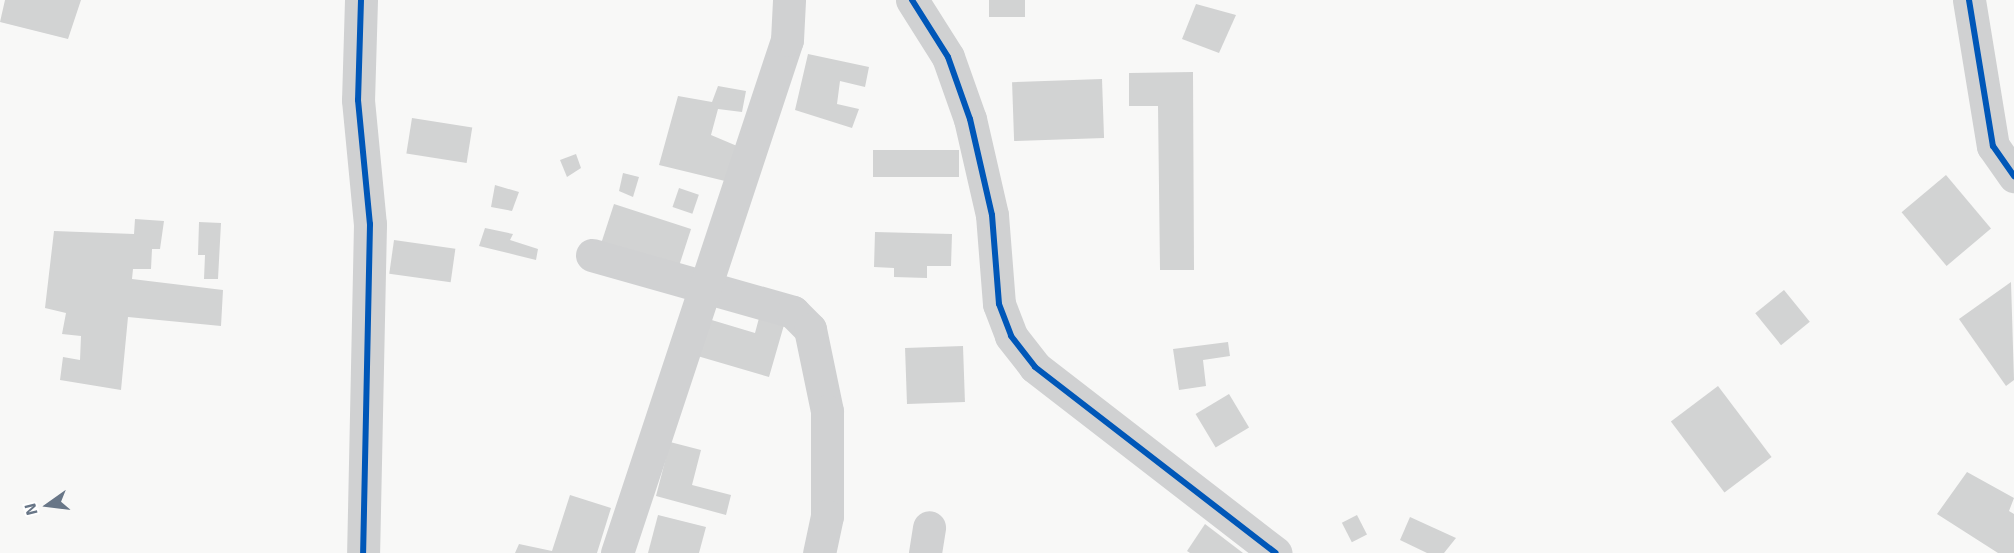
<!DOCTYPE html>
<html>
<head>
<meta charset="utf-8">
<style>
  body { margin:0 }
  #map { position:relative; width:2014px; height:553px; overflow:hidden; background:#f8f8f7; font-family:"Exo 2",sans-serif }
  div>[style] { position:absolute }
  .building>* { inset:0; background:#d2d3d3; transform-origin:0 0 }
  .minor>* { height:33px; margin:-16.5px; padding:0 16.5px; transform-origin:16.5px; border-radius:16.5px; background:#d0d1d2 }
  .cycleway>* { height:6px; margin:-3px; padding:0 3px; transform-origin:3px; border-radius:3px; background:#0057b8 }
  span { translate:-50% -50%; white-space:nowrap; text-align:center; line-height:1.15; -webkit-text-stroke:6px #fff; paint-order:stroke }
  .north { position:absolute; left:18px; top:475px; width:60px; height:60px; -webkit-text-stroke:4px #fff; paint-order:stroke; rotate:256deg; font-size:16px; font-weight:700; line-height:24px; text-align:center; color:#687687 }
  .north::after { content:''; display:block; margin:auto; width:21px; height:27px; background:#687687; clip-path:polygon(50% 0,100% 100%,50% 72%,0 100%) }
</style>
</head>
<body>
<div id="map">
  <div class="building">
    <div style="clip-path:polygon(5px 0,81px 0,68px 39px,0 22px)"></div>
    <div style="left:989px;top:0;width:36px;height:17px"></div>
    <div style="clip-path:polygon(1196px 4px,1236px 15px,1219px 53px,1182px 39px)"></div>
    <div style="clip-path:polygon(808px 54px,869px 67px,865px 87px,840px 81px,837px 104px,859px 109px,852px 128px,795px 110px)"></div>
    <div style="clip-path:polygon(1193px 72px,1194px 270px,1160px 270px,1158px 106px,1129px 106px,1129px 73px)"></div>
    <div style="left:1102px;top:79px;width:59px;height:90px;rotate:88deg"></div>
    <div style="clip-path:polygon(718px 86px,746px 91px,742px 112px,718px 109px,711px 135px,737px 146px,725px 181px,659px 165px,678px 96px,712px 102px)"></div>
    <div style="left:412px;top:118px;width:61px;height:36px;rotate:9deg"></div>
    <div style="left:873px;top:150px;width:86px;height:27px"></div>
    <div style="clip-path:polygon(576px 154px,581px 168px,567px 177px,560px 160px)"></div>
    <div style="clip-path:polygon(623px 173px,639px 177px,633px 197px,619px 191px)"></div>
    <div style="left:1946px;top:175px;width:70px;height:58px;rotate:50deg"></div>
    <div style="clip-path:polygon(495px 185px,519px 192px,512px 211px,491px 207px)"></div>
    <div style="left:679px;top:188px;width:21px;height:20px;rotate:19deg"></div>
    <div style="left:614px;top:204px;width:81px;height:40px;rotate:18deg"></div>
    <div style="clip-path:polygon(135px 219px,164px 221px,160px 249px,152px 249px,151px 269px,133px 269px,132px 279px,223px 290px,221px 326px,128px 317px,121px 390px,60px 380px,63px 357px,80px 360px,81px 336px,62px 334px,66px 313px,45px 308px,54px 231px,134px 234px)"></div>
    <div style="clip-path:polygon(199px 222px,221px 223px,218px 279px,204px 279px,205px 255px,198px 255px)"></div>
    <div style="clip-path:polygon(485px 228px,513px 234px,510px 240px,538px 249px,536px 260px,479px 246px)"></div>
    <div style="clip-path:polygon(875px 232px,952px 234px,951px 266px,927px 266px,927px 278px,894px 277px,894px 268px,874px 267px)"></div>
    <div style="left:394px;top:240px;width:62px;height:34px;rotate:8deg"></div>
    <div style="clip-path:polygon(2011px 282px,2014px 380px,2006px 386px,1959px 319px)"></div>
    <div style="left:1784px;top:290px;width:41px;height:37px;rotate:51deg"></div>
    <div style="clip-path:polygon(705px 318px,755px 333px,759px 318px,784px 325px,769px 377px,694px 355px)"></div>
    <div style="clip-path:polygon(1228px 342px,1230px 356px,1203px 360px,1206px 386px,1179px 390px,1173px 349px)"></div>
    <div style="left:963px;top:346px;width:56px;height:58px;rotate:88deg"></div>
    <div style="left:1718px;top:386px;width:89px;height:59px;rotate:53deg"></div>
    <div style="left:1229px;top:394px;width:39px;height:39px;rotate:59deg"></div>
    <div style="clip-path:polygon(670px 442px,701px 450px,692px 485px,731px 495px,726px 515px,656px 496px)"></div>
    <div style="clip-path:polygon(1967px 472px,2014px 498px,2009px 511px,2014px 514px,2014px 553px,1998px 553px,1937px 514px)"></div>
    <div style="clip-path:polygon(570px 495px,611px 508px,597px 553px,515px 553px,519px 544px,552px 551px)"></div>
    <div style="clip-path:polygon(658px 515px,706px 527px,699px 553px,648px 553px)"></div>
    <div style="left:1357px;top:515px;width:22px;height:17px;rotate:63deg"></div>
    <div style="clip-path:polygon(1410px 517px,1456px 538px,1444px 553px,1427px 553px,1400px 540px)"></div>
    <div style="clip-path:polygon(1205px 524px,1243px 553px,1190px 553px,1187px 551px)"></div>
  </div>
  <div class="minor">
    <div style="left:361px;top:0;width:100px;rotate:91.7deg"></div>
    <div style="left:358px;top:100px;width:125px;rotate:84.5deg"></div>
    <div style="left:370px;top:224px;width:329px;rotate:91.2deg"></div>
    <div style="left:912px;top:0;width:67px;rotate:57.7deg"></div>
    <div style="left:948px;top:57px;width:66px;rotate:70.5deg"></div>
    <div style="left:970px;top:119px;width:98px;rotate:77.1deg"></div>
    <div style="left:992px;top:215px;width:89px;rotate:85.5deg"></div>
    <div style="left:999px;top:304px;width:34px;rotate:69deg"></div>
    <div style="left:1011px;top:336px;width:39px;rotate:52deg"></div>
    <div style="left:1035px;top:367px;width:304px;rotate:37.7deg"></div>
    <div style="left:1969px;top:0;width:148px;rotate:80.7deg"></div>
    <div style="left:1993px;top:146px;width:37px;rotate:55deg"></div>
    <div style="left:592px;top:255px;width:209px;rotate:15.8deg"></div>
    <div style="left:793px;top:312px;width:24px;rotate:45deg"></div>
    <div style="left:810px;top:329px;width:84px;rotate:78.3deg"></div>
    <div style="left:827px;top:411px;width:105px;rotate:90deg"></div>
    <div style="left:827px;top:516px;width:38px;rotate:102deg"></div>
    <div style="left:617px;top:553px;width:540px;rotate:-71.67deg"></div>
    <div style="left:787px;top:40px;width:40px;rotate:-87.1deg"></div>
    <div style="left:925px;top:553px;width:26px;rotate:-81deg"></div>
  </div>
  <div class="cycleway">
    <div style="left:361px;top:0;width:100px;rotate:91.7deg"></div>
    <div style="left:358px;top:100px;width:125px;rotate:84.5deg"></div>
    <div style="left:370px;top:224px;width:329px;rotate:91.2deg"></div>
    <div style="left:912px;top:0;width:67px;rotate:57.7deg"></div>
    <div style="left:948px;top:57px;width:66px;rotate:70.5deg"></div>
    <div style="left:970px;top:119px;width:98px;rotate:77.1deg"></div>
    <div style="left:992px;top:215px;width:89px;rotate:85.5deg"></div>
    <div style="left:999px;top:304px;width:34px;rotate:69deg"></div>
    <div style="left:1011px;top:336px;width:39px;rotate:52deg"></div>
    <div style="left:1035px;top:367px;width:304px;rotate:37.7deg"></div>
    <div style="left:1969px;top:0;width:148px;rotate:80.7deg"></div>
    <div style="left:1993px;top:146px;width:37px;rotate:55deg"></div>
  </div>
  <div class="north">N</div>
</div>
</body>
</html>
